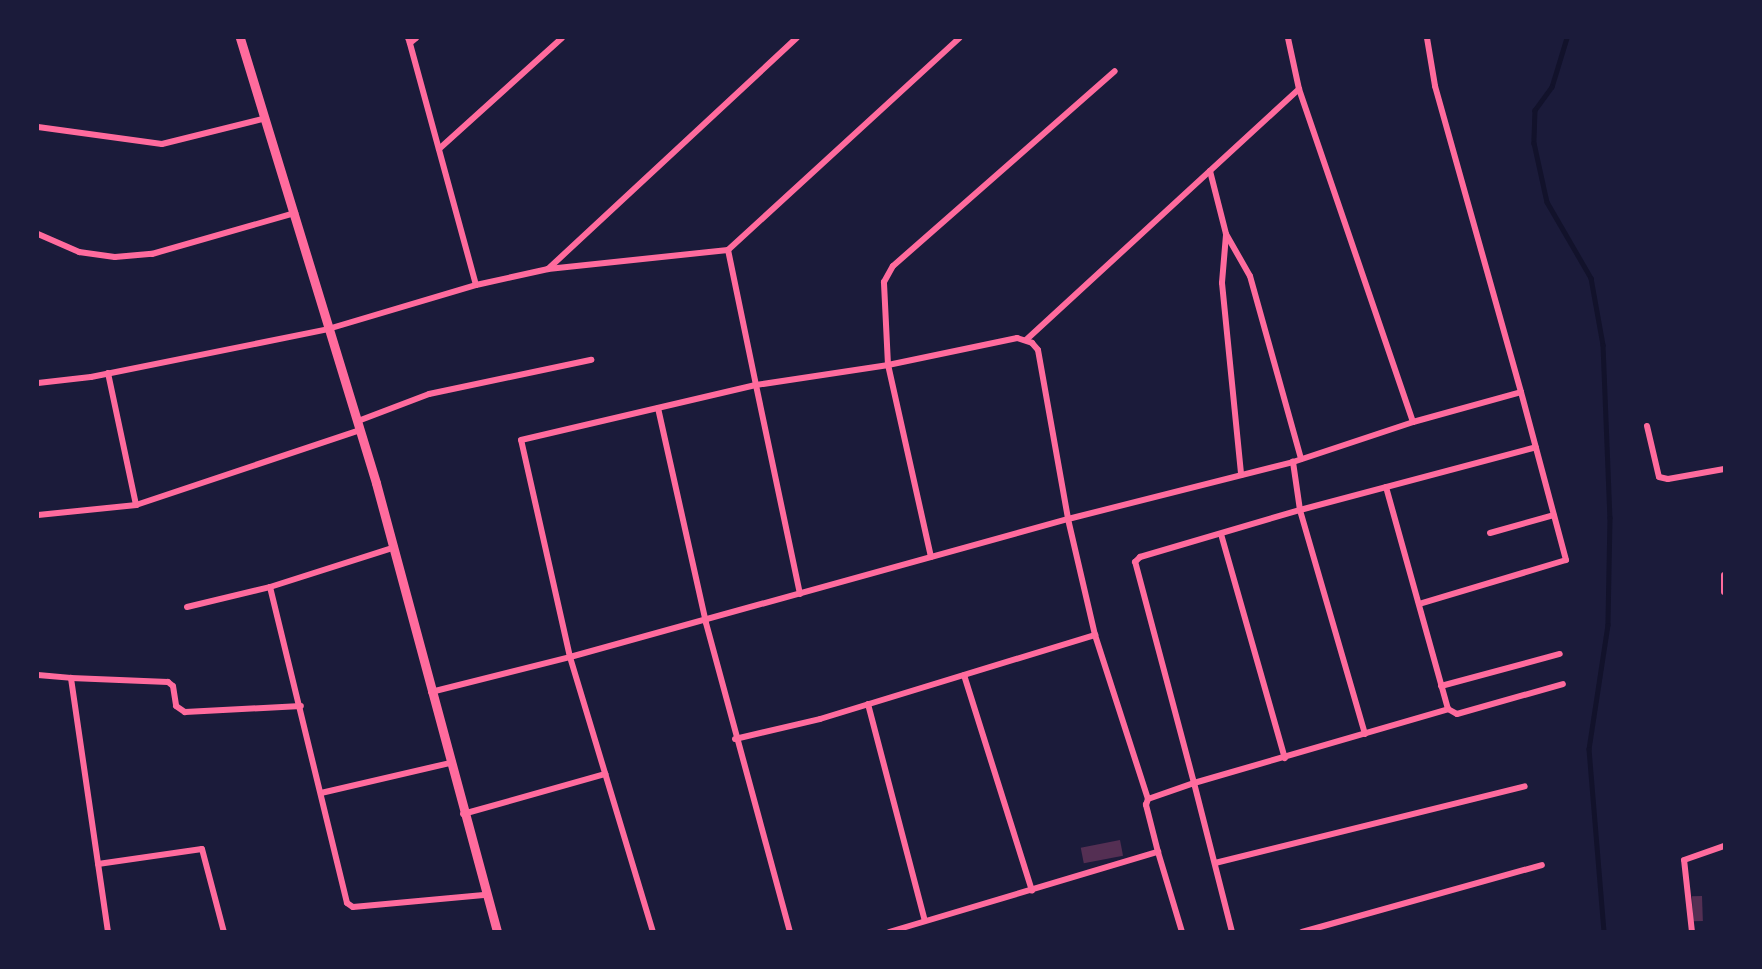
<!DOCTYPE html>
<html>
<head>
<meta charset="utf-8">
<style>
  body { margin:0 }
  #map { position:relative; width:1762px; height:969px; overflow:hidden; background:#1b1b3a; font-family:"PT Serif",serif }
  div>[style] { position:absolute }
  .stream>* { height:4.5px; margin:-2.25px; padding:0 2.25px; transform-origin:2.25px; border-radius:2.25px; background:#12122b }
  .building>* { inset:0; background:#542f53; transform-origin:0 0 }
  .minor>* { height:6px; margin:-3px; padding:0 3px; transform-origin:3px; border-radius:3px; background:#ff6b9d }
  .tertiary>* { height:9px; margin:-4.5px; padding:0 4.5px; transform-origin:4.5px; border-radius:4.5px; background:#ff6b9d }
  span { translate:-50% -50%; white-space:nowrap; text-align:center; line-height:1.15; -webkit-text-stroke:6px #1b1b3a; paint-order:stroke }
  .frame { position:absolute; inset:0; border:39px solid #1b1b3a; pointer-events:none }
</style>
</head>
<body>
<div id="map">
  <div class="stream">
    <div style="left:1567px;top:38px;width:51px;rotate:107deg"></div>
    <div style="left:1552px;top:87px;width:29px;rotate:126deg"></div>
    <div style="left:1535px;top:110px;width:33px;rotate:92deg"></div>
    <div style="left:1534px;top:143px;width:60px;rotate:77.6deg"></div>
    <div style="left:1547px;top:202px;width:88px;rotate:59.9deg"></div>
    <div style="left:1591px;top:278px;width:68px;rotate:79.8deg"></div>
    <div style="left:1603px;top:345px;width:173px;rotate:87.7deg"></div>
    <div style="left:1610px;top:518px;width:107px;rotate:91.1deg"></div>
    <div style="left:1608px;top:625px;width:125px;rotate:98.7deg"></div>
    <div style="left:1589px;top:749px;width:184px;rotate:85.3deg"></div>
  </div>
  <div class="building">
    <div style="left:1120px;top:840px;width:16px;height:40px;rotate:79deg"></div>
    <div style="left:1702px;top:896px;width:25px;height:10px;rotate:88deg"></div>
  </div>
  <div class="minor">
    <div style="left:408px;top:38px;width:5px;rotate:68deg"></div>
    <div style="left:410px;top:43px;width:8px;rotate:-40deg"></div>
    <div style="left:1427px;top:38px;width:49px;rotate:80.5deg"></div>
    <div style="left:1435px;top:86px;width:318px;rotate:74.3deg"></div>
    <div style="left:38px;top:127px;width:125px;rotate:7.8deg"></div>
    <div style="left:162px;top:144px;width:107px;rotate:-14deg"></div>
    <div style="left:439px;top:149px;width:166px;rotate:-42.1deg"></div>
    <div style="left:1210px;top:171px;width:65px;rotate:75.7deg"></div>
    <div style="left:1226px;top:234px;width:48px;rotate:60.3deg"></div>
    <div style="left:1250px;top:276px;width:190px;rotate:74.4deg"></div>
    <div style="left:38px;top:234px;width:45px;rotate:23.7deg"></div>
    <div style="left:79px;top:252px;width:36px;rotate:8deg"></div>
    <div style="left:115px;top:257px;width:37px;rotate:-5deg"></div>
    <div style="left:152px;top:254px;width:149px;rotate:-16deg"></div>
    <div style="left:1226px;top:235px;width:48px;rotate:94.8deg"></div>
    <div style="left:1222px;top:283px;width:193px;rotate:84.3deg"></div>
    <div style="left:728px;top:250px;width:314px;rotate:-42.5deg"></div>
    <div style="left:476px;top:285px;width:74px;rotate:-12.5deg"></div>
    <div style="left:548px;top:269px;width:340px;rotate:-42.9deg"></div>
    <div style="left:1026px;top:340px;width:371px;rotate:-42.6deg"></div>
    <div style="left:108px;top:373px;width:135px;rotate:78deg"></div>
    <div style="left:38px;top:383px;width:53px;rotate:-6.5deg"></div>
    <div style="left:91px;top:377px;width:242px;rotate:-11.4deg"></div>
    <div style="left:328px;top:329px;width:154px;rotate:-16.6deg"></div>
    <div style="left:476px;top:285px;width:251px;rotate:-105.3deg"></div>
    <div style="left:658px;top:408px;width:220px;rotate:77.4deg"></div>
    <div style="left:706px;top:623px;width:320px;rotate:74.8deg"></div>
    <div style="left:358px;top:421px;width:76px;rotate:-20.8deg"></div>
    <div style="left:429px;top:394px;width:166px;rotate:-11.9deg"></div>
    <div style="left:1413px;top:422px;width:112px;rotate:-15.5deg"></div>
    <div style="left:1521px;top:392px;width:174px;rotate:75deg"></div>
    <div style="left:1566px;top:560px;width:153px;rotate:163.3deg"></div>
    <div style="left:1647px;top:426px;width:52px;rotate:76.8deg"></div>
    <div style="left:1659px;top:477px;width:9px;rotate:13deg"></div>
    <div style="left:1668px;top:479px;width:57px;rotate:-10.1deg"></div>
    <div style="left:1386px;top:487px;width:230px;rotate:74.4deg"></div>
    <div style="left:1448px;top:709px;width:10px;rotate:29deg"></div>
    <div style="left:1457px;top:714px;width:110px;rotate:-15.8deg"></div>
    <div style="left:38px;top:515px;width:99px;rotate:-5.8deg"></div>
    <div style="left:136px;top:505px;width:236px;rotate:-18.5deg"></div>
    <div style="left:1490px;top:533px;width:66px;rotate:-15.7deg"></div>
    <div style="left:1221px;top:534px;width:233px;rotate:74.1deg"></div>
    <div style="left:931px;top:557px;width:197px;rotate:-102.6deg"></div>
    <div style="left:888px;top:365px;width:83px;rotate:-92.8deg"></div>
    <div style="left:884px;top:282px;width:18px;rotate:-61deg"></div>
    <div style="left:893px;top:266px;width:295px;rotate:-41.3deg"></div>
    <div style="left:1724px;top:575px;width:17px;rotate:90deg"></div>
    <div style="left:270px;top:587px;width:325px;rotate:76.3deg"></div>
    <div style="left:347px;top:903px;width:7px;rotate:34deg"></div>
    <div style="left:353px;top:907px;width:134px;rotate:-5.2deg"></div>
    <div style="left:800px;top:594px;width:214px;rotate:-101.9deg"></div>
    <div style="left:756px;top:385px;width:134px;rotate:-8.6deg"></div>
    <div style="left:888px;top:365px;width:132px;rotate:-11.8deg"></div>
    <div style="left:1017px;top:338px;width:16px;rotate:18deg"></div>
    <div style="left:1032px;top:343px;width:9px;rotate:49deg"></div>
    <div style="left:1038px;top:350px;width:172px;rotate:79.9deg"></div>
    <div style="left:1068px;top:519px;width:119px;rotate:76.9deg"></div>
    <div style="left:1095px;top:635px;width:172px;rotate:72.1deg"></div>
    <div style="left:187px;top:607px;width:85px;rotate:-13.5deg"></div>
    <div style="left:270px;top:587px;width:128px;rotate:-17.7deg"></div>
    <div style="left:38px;top:675px;width:33px;rotate:5deg"></div>
    <div style="left:964px;top:675px;width:226px;rotate:72.5deg"></div>
    <div style="left:1441px;top:686px;width:123px;rotate:-15.1deg"></div>
    <div style="left:431px;top:692px;width:143px;rotate:-14.1deg"></div>
    <div style="left:570px;top:657px;width:222px;rotate:-102.7deg"></div>
    <div style="left:521px;top:440px;width:241px;rotate:-13.2deg"></div>
    <div style="left:756px;top:385px;width:138px;rotate:-101.7deg"></div>
    <div style="left:728px;top:250px;width:181px;rotate:174deg"></div>
    <div style="left:868px;top:704px;width:224px;rotate:75.3deg"></div>
    <div style="left:1365px;top:734px;width:233px;rotate:-106.2deg"></div>
    <div style="left:1300px;top:510px;width:244px;rotate:-14.9deg"></div>
    <div style="left:735px;top:739px;width:87px;rotate:-13.2deg"></div>
    <div style="left:820px;top:719px;width:288px;rotate:-17deg"></div>
    <div style="left:321px;top:793px;width:132px;rotate:-13.1deg"></div>
    <div style="left:463px;top:814px;width:148px;rotate:-15.7deg"></div>
    <div style="left:1158px;top:852px;width:84px;rotate:73.3deg"></div>
    <div style="left:1215px;top:863px;width:319px;rotate:-13.9deg"></div>
    <div style="left:98px;top:864px;width:105px;rotate:-8.2deg"></div>
    <div style="left:202px;top:849px;width:86px;rotate:75.2deg"></div>
    <div style="left:108px;top:932px;width:257px;rotate:-98.3deg"></div>
    <div style="left:71px;top:678px;width:97px;rotate:2.4deg"></div>
    <div style="left:168px;top:682px;width:6px;rotate:39deg"></div>
    <div style="left:173px;top:686px;width:20px;rotate:81deg"></div>
    <div style="left:176px;top:706px;width:11px;rotate:34deg"></div>
    <div style="left:185px;top:712px;width:116px;rotate:-3deg"></div>
    <div style="left:653px;top:932px;width:287px;rotate:-106.8deg"></div>
    <div style="left:570px;top:657px;width:517px;rotate:-15.49deg"></div>
    <div style="left:1068px;top:519px;width:232px;rotate:-14.2deg"></div>
    <div style="left:1293px;top:462px;width:126px;rotate:-18.4deg"></div>
    <div style="left:1413px;top:422px;width:352px;rotate:-108.9deg"></div>
    <div style="left:1299px;top:89px;width:52px;rotate:-102.2deg"></div>
    <div style="left:889px;top:932px;width:281px;rotate:-16.6deg"></div>
    <div style="left:1158px;top:852px;width:49px;rotate:-104.3deg"></div>
    <div style="left:1146px;top:805px;width:6px;rotate:-72deg"></div>
    <div style="left:1148px;top:799px;width:49px;rotate:-19.2deg"></div>
    <div style="left:1194px;top:783px;width:229px;rotate:-104.9deg"></div>
    <div style="left:1135px;top:562px;width:7px;rotate:-45deg"></div>
    <div style="left:1140px;top:557px;width:167px;rotate:-16.4deg"></div>
    <div style="left:1300px;top:510px;width:49px;rotate:-98.3deg"></div>
    <div style="left:1232px;top:932px;width:154px;rotate:-104.3deg"></div>
    <div style="left:1194px;top:783px;width:265px;rotate:-16.2deg"></div>
    <div style="left:1302px;top:932px;width:249px;rotate:-15.6deg"></div>
    <div style="left:1692px;top:932px;width:72px;rotate:-96.3deg"></div>
    <div style="left:1684px;top:860px;width:42px;rotate:-19.3deg"></div>
  </div>
  <div class="tertiary">
    <div style="left:240px;top:38px;width:465px;rotate:73deg"></div>
    <div style="left:376px;top:483px;width:465px;rotate:74.9deg"></div>
  </div>
  <div class="frame"></div>
</div>
</body>
</html>
